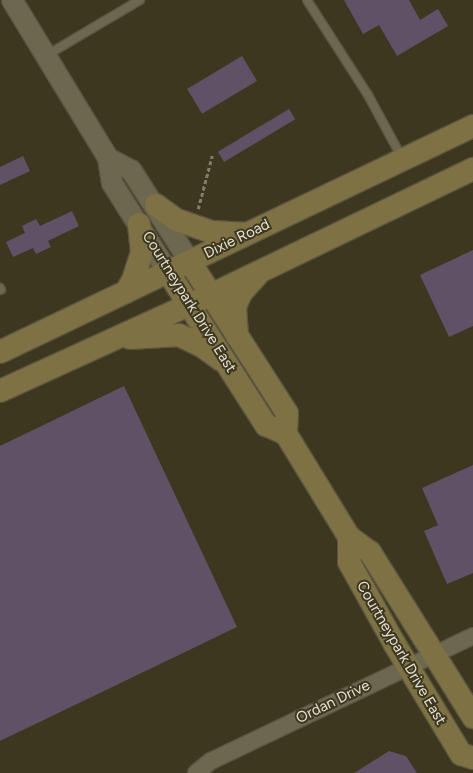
<!DOCTYPE html>
<html>
<head>
<meta charset="utf-8">
<style>
  body { margin:0 }
  #map { position:relative; width:473px; height:773px; overflow:hidden; background:#3d3720; font-family:Figtree,sans-serif }
  div>[style] { position:absolute }
  .building>* { inset:0; background:#615166; transform-origin:0 0 }
  .path>* { height:2.5px; margin-top:-1.25px; transform-origin:0; background:repeating-linear-gradient(90deg,#837e6b 0 4px,transparent 0 6.5px) }
  .roads { filter:drop-shadow(1px 0 #5a5440) drop-shadow(-1px 0 #5a5440) drop-shadow(0 1px #5a5440) drop-shadow(0 -1px #5a5440) }
  .service>* { height:8px; margin:-4px; padding:0 4px; transform-origin:4px; border-radius:4px; background:#6e674f }
  .minor>* { height:16px; margin:-8px; padding:0 8px; transform-origin:8px; border-radius:8px; background:#6e674f }
  .tertiary>* { height:20px; margin:-10px; padding:0 10px; transform-origin:10px; border-radius:10px; background:#6e674f }
  .secondary>* { height:22px; margin:-11px; padding:0 11px; transform-origin:11px; border-radius:11px; background:#7e7245 }
  span { translate:-50% -50%; white-space:nowrap; text-align:center; line-height:1.15; -webkit-text-stroke:4px #3d3720; paint-order:stroke }
  .street-label { font-size:15px; color:#e4e0d2 }
</style>
</head>
<body>
<div id="map">
  <div class="building">
    <div style="clip-path:polygon(344px 0,409px 0,420px 20px,438px 9px,448px 26px,397px 56px,379px 25px,363px 34px)"></div>
    <div style="left:242px;top:56px;width:29px;height:64px;rotate:59deg"></div>
    <div style="left:289px;top:109px;width:12px;height:83px;rotate:59deg"></div>
    <div style="clip-path:polygon(23px 156px,30px 171px,0 185px,0 167px)"></div>
    <div style="clip-path:polygon(72px 211px,79px 226px,48px 241px,51px 247px,36px 254px,33px 248px,13px 257px,6px 242px,25px 233px,22px 226px,36px 219px,40px 226px)"></div>
    <div style="clip-path:polygon(473px 250px,473px 326px,449px 337px,420px 275px)"></div>
    <div style="clip-path:polygon(124px 386px,237px 627px,0 741px,0 446px)"></div>
    <div style="clip-path:polygon(473px 465px,473px 573px,447px 584px,424px 531px,438px 525px,422px 488px)"></div>
    <div style="clip-path:polygon(389px 751px,406px 756px,417px 773px,354px 773px)"></div>
  </div>
  <div class="path">
    <div style="left:198px;top:209px;width:55px;rotate:-75.2deg"></div>
  </div>
  <div class="roads">
    <div class="service">
      <div style="left:307px;top:0;width:113px;rotate:57.3deg"></div>
      <div style="left:368px;top:95px;width:72px;rotate:61.6deg"></div>
      <div style="left:47px;top:55px;width:108px;rotate:-30.6deg"></div>
      <div style="left:0;top:288px;width:2px;rotate:63deg"></div>
    </div>
    <div class="minor">
      <div style="left:196px;top:773px;width:19px;rotate:-39deg"></div>
      <div style="left:211px;top:761px;width:290px;rotate:-25.5deg"></div>
    </div>
    <div class="tertiary">
      <div style="left:12px;top:0;width:185px;rotate:58.7deg"></div>
      <div style="left:108px;top:158px;width:25px;rotate:81deg"></div>
      <div style="left:112px;top:183px;width:105px;rotate:57.8deg"></div>
      <div style="left:108px;top:158px;width:26px;rotate:28deg"></div>
      <div style="left:131px;top:170px;width:109px;rotate:57.3deg"></div>
    </div>
    <div class="secondary">
      <div style="left:156px;top:205px;width:26px;rotate:36deg"></div>
      <div style="left:177px;top:220px;width:37px;rotate:19deg"></div>
      <div style="left:212px;top:232px;width:33px;rotate:3deg"></div>
      <div style="left:190px;top:262px;width:179px;rotate:57.3deg"></div>
      <div style="left:287px;top:413px;width:21px;rotate:93deg"></div>
      <div style="left:286px;top:434px;width:121px;rotate:58.5deg"></div>
      <div style="left:349px;top:537px;width:26px;rotate:36deg"></div>
      <div style="left:370px;top:552px;width:195px;rotate:58deg"></div>
      <div style="left:168px;top:272px;width:182px;rotate:57.4deg"></div>
      <div style="left:266px;top:425px;width:22px;rotate:24deg"></div>
      <div style="left:126px;top:292px;width:14px;rotate:-60deg"></div>
      <div style="left:133px;top:280px;width:28px;rotate:-72deg"></div>
      <div style="left:142px;top:253px;width:29px;rotate:-96deg"></div>
      <div style="left:237px;top:336px;width:29px;rotate:-94deg"></div>
      <div style="left:235px;top:307px;width:15px;rotate:-67deg"></div>
      <div style="left:241px;top:293px;width:24px;rotate:-48deg"></div>
      <div style="left:130px;top:338px;width:49px;rotate:-3.5deg"></div>
      <div style="left:179px;top:335px;width:25px;rotate:26deg"></div>
      <div style="left:202px;top:346px;width:24px;rotate:36deg"></div>
      <div style="left:0;top:352px;width:524px;rotate:-25.54deg"></div>
      <div style="left:0;top:391px;width:232px;rotate:-24.5deg"></div>
      <div style="left:211px;top:295px;width:291px;rotate:-25.7deg"></div>
      <div style="left:349px;top:537px;width:25px;rotate:90deg"></div>
      <div style="left:349px;top:562px;width:93px;rotate:60.9deg"></div>
      <div style="left:394px;top:643px;width:130px;rotate:58.9deg"></div>
      <div style="left:461px;top:754px;width:13px;rotate:18deg"></div>
    </div>
  </div>
  <div class="street-label">
    <span style="left:237px;top:239px;rotate:-26deg">Dixie Road</span>
    <span style="left:189px;top:302px;rotate:58deg">Courtneypark Drive East</span>
    <span style="left:401px;top:653px;rotate:60deg">Courtneypark Drive East</span>
    <span style="left:333px;top:702px;rotate:-26deg">Ordan Drive</span>
  </div>
</div>
</body>
</html>
